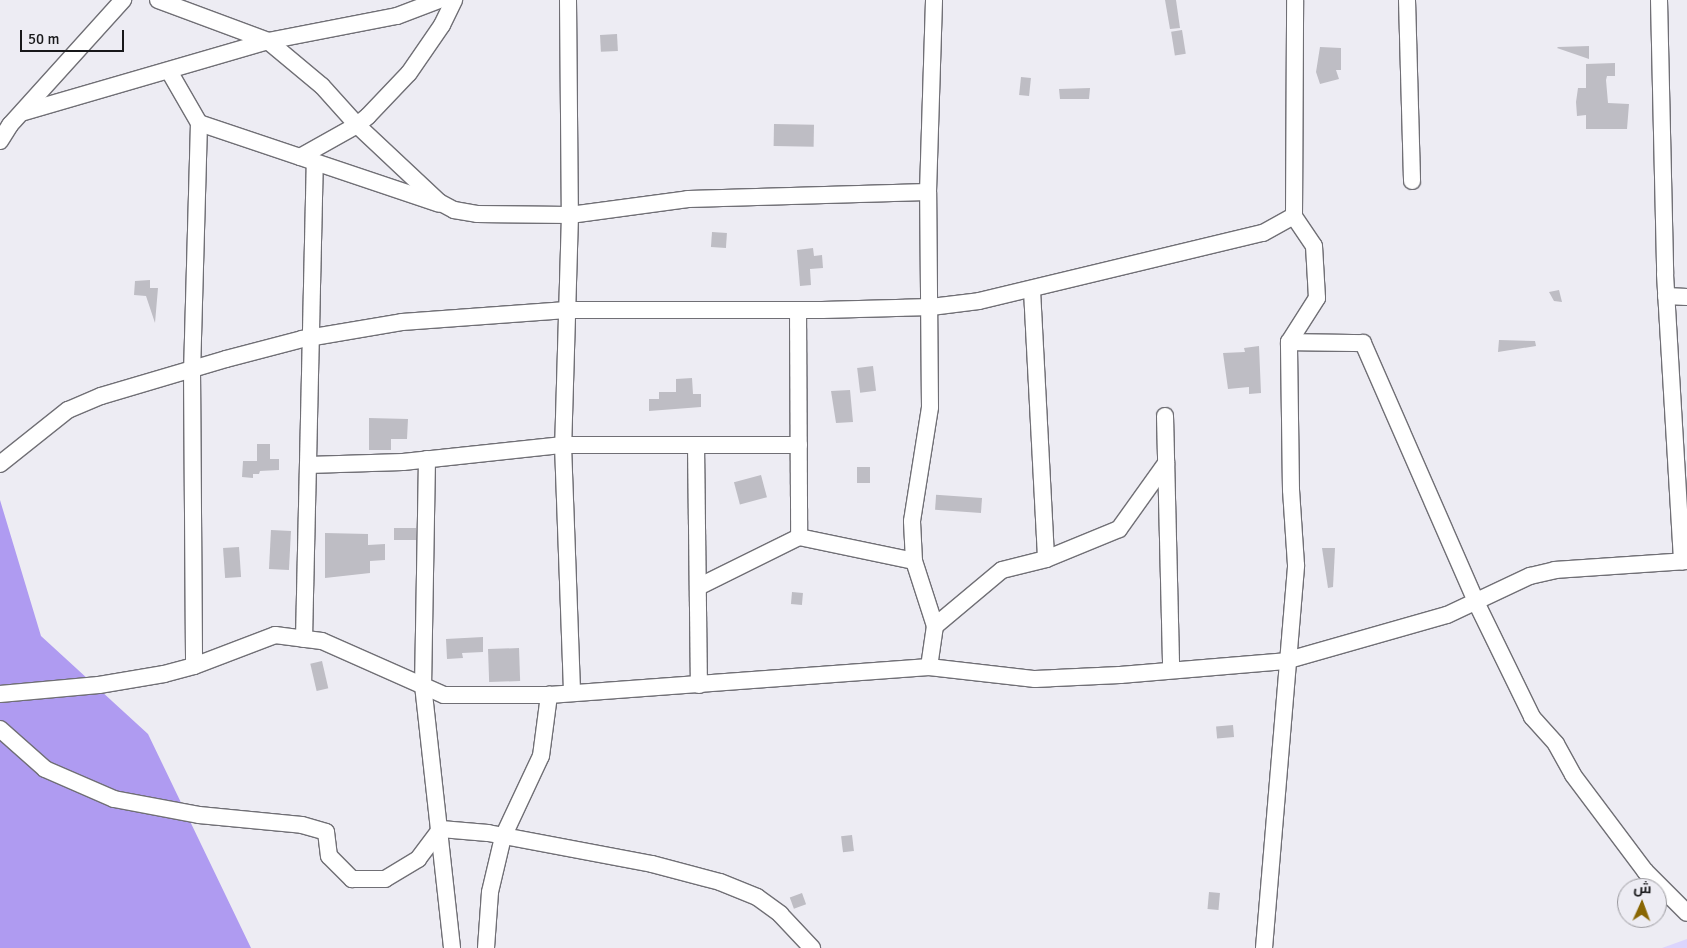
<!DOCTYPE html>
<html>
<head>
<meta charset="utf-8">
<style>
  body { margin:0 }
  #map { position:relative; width:1687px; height:948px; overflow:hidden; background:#edecf3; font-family:Signika,Cairo,sans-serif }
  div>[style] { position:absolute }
  .green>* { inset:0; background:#dcd5fd }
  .water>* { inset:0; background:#af9bf1 }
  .building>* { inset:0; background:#bebdc4; transform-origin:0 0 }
  .roads { filter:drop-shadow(1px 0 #706f75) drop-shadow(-1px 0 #706f75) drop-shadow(0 1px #706f75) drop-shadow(0 -1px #706f75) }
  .street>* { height:16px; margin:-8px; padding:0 8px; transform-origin:8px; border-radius:8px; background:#fff }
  span { translate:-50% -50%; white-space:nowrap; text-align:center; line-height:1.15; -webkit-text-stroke:4px #edecf3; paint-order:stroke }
  .north { position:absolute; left:1617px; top:878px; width:50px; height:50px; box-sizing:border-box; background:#edecf3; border:1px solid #98979c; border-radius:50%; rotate:2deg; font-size:14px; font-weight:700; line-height:20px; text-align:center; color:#18181a }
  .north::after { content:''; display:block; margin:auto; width:18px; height:22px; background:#896603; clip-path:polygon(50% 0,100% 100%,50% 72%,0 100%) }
  .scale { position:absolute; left:20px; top:30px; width:104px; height:22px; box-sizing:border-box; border:2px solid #18181a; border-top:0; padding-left:6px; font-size:15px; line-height:18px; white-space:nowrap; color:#18181a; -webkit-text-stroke:4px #edecf3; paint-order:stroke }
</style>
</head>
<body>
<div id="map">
  <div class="green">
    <div style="clip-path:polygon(1687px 939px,1687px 948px,1662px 948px)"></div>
  </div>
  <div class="water">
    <div style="clip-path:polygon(0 500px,41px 636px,148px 734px,251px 948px,0 948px)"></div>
  </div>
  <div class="building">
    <div style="clip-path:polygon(1165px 0,1176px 0,1180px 28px,1170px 29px)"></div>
    <div style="left:1182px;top:30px;width:24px;height:11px;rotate:81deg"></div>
    <div style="left:617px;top:34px;width:17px;height:17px;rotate:87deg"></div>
    <div style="clip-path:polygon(1589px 46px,1589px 59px,1557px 48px,1558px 47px)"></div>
    <div style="clip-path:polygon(1320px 47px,1341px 48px,1341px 70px,1336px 70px,1339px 79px,1320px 84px,1316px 72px)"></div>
    <div style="clip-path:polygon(1615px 63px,1615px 76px,1607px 76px,1606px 80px,1608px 103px,1629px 104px,1627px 129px,1586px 129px,1586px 115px,1577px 116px,1576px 102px,1578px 88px,1586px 88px,1586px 64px)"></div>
    <div style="left:1021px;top:77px;width:10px;height:18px;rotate:6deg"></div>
    <div style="clip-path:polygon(1090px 88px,1089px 99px,1060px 99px,1059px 89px)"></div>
    <div style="left:774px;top:124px;width:40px;height:22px;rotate:1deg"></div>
    <div style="left:712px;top:232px;width:15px;height:15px;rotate:4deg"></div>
    <div style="clip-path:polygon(813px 248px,814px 256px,822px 255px,823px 268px,810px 269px,811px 285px,800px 286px,797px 250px)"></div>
    <div style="clip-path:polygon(150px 280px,150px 288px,158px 288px,155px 323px,146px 296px,134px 295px,135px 281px)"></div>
    <div style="clip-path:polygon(1559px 290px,1562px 302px,1554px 301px,1549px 292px)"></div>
    <div style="clip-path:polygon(1499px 340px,1535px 341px,1536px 346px,1498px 352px)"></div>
    <div style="clip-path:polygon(1259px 346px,1261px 393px,1249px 394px,1249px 387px,1228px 389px,1223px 353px,1245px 352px,1244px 348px)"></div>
    <div style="left:873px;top:366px;width:25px;height:16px;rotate:83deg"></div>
    <div style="clip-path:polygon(692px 378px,693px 394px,701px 394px,701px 407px,649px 411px,649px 399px,659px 399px,659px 392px,676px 392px,676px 379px)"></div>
    <div style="clip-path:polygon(850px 390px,853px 422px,836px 423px,831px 391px)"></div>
    <div style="clip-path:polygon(369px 418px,408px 419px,407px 439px,391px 439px,391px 450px,369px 450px)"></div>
    <div style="clip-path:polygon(257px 444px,270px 444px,270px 459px,279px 459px,279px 470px,260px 471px,259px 474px,253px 474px,253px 478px,242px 477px,243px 461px,257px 461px)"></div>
    <div style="left:857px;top:467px;width:13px;height:16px"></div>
    <div style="left:761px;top:475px;width:23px;height:28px;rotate:75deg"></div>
    <div style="left:982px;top:498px;width:15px;height:46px;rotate:94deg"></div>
    <div style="left:394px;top:528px;width:22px;height:12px"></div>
    <div style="left:271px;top:530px;width:20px;height:39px;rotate:3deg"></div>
    <div style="clip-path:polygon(325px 533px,368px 534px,368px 545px,385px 544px,385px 560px,370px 561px,370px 573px,325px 578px)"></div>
    <div style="left:239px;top:547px;width:30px;height:16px;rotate:86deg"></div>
    <div style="clip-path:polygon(1322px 548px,1335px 548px,1333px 587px,1328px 588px)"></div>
    <div style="left:792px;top:592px;width:11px;height:12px;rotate:5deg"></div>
    <div style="clip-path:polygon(483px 637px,483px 652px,462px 653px,463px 658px,447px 659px,446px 639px)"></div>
    <div style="left:519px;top:648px;width:33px;height:31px;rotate:88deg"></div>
    <div style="left:322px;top:661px;width:28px;height:12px;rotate:77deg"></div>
    <div style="left:1233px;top:725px;width:12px;height:17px;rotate:85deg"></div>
    <div style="left:852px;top:835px;width:16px;height:11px;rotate:83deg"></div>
    <div style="left:1209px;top:892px;width:11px;height:17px;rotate:5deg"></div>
    <div style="left:802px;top:893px;width:12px;height:13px;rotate:70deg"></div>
  </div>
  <div class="roads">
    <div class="street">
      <div style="left:158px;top:0;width:117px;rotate:20.4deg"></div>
      <div style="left:268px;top:41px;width:70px;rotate:39.8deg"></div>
      <div style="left:322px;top:86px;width:52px;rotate:48.1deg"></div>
      <div style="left:357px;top:125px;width:112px;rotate:43.2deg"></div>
      <div style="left:439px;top:202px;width:17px;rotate:28deg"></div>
      <div style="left:454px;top:210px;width:23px;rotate:10deg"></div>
      <div style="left:477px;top:214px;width:93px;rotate:0.6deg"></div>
      <div style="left:570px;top:215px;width:119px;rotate:-7.7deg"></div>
      <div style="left:688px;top:199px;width:240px;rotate:-1.7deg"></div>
      <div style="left:568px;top:0;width:215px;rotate:89.5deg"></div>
      <div style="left:570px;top:215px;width:230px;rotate:91.7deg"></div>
      <div style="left:563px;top:445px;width:248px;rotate:87.9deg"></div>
      <div style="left:1407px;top:0;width:181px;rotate:88.4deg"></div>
      <div style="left:1659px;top:0;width:274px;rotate:88.7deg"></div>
      <div style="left:1665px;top:274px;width:288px;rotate:86.6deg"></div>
      <div style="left:169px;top:71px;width:60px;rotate:60deg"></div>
      <div style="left:199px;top:123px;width:246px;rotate:91.6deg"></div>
      <div style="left:192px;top:369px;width:297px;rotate:89.6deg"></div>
      <div style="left:24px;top:112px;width:254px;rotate:-16.2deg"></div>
      <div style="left:268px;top:41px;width:131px;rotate:-11deg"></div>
      <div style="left:397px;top:16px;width:45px;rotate:-20.9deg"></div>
      <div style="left:199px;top:123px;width:253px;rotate:18.6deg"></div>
      <div style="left:0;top:141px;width:19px;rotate:-58deg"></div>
      <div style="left:10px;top:125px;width:169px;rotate:-47.9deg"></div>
      <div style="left:300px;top:157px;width:65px;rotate:-29.3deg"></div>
      <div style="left:357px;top:125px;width:14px;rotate:-39deg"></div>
      <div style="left:368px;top:116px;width:59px;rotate:-46.4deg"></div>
      <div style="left:409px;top:73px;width:58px;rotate:-55.5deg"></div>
      <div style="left:442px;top:25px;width:28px;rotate:-64deg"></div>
      <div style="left:1032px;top:290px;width:269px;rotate:87deg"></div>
      <div style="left:1666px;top:296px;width:21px;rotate:3deg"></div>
      <div style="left:798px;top:310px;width:227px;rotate:89.7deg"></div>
      <div style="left:1289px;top:342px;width:74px;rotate:0.8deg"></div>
      <div style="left:1363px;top:343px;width:283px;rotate:66.4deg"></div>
      <div style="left:1476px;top:602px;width:128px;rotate:64deg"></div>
      <div style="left:1532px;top:717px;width:36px;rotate:48deg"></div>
      <div style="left:1556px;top:744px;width:35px;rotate:61deg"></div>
      <div style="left:1573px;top:775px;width:120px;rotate:53.1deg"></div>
      <div style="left:1645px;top:871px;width:59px;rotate:45deg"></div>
      <div style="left:1165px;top:416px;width:253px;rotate:88.6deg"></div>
      <div style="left:696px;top:445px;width:240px;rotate:89.3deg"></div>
      <div style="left:427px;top:459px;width:226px;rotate:91deg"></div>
      <div style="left:423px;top:685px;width:265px;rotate:83.7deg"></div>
      <div style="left:0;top:464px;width:87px;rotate:-38.5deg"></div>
      <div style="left:68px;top:410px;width:36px;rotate:-23deg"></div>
      <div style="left:101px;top:396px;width:130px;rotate:-16.5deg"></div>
      <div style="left:226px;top:359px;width:79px;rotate:-14.7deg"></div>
      <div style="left:302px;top:339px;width:101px;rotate:-9.6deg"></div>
      <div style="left:402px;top:322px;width:165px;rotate:-4.2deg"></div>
      <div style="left:567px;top:310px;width:255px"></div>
      <div style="left:822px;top:310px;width:109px;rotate:-1.6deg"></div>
      <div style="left:931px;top:307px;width:48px;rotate:-7.1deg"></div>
      <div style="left:979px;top:301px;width:292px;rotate:-13.5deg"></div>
      <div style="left:1263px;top:233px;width:35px;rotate:-29deg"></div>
      <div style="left:308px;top:465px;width:95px;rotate:-1.8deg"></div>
      <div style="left:403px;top:462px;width:161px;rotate:-6.1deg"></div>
      <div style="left:563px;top:445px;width:236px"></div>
      <div style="left:698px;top:587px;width:113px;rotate:-26.3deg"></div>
      <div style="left:799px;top:537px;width:117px;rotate:11.8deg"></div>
      <div style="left:935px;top:626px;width:87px;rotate:-39.9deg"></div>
      <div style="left:1002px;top:570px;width:45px;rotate:-14deg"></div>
      <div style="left:1046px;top:559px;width:79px;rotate:-22.3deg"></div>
      <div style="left:1119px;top:529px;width:81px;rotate:-54.5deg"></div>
      <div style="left:304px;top:639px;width:476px;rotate:-88.7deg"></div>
      <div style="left:929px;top:667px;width:41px;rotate:-81.7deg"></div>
      <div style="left:935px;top:626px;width:68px;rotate:-107.9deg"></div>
      <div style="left:914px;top:561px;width:40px;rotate:-92.9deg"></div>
      <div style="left:912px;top:521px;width:115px;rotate:-81deg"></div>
      <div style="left:930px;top:407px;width:215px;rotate:-90.5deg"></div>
      <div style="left:928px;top:192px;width:192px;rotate:-88.2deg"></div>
      <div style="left:0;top:694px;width:99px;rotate:-5.2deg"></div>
      <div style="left:99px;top:685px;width:66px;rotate:-9.6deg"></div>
      <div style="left:164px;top:674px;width:31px;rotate:-15deg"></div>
      <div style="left:194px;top:666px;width:87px;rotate:-20.9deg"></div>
      <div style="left:275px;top:635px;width:47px;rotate:7.3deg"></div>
      <div style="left:322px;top:641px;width:133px;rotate:23.9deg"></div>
      <div style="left:444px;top:695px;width:105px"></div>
      <div style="left:549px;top:695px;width:381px;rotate:-4.2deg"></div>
      <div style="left:929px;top:667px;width:107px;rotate:6.5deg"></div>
      <div style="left:1035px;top:679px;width:85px;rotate:-2.7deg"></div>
      <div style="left:1120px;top:675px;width:166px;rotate:-4.8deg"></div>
      <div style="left:1285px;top:661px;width:168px;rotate:-15.9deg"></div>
      <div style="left:1447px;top:615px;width:92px;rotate:-25.2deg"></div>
      <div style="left:1530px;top:576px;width:26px;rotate:-13deg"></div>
      <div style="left:1555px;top:570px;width:132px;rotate:-3.9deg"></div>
      <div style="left:0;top:729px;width:60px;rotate:41.6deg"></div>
      <div style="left:45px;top:769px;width:75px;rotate:23.5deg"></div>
      <div style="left:114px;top:799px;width:86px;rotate:10.7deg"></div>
      <div style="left:199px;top:815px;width:103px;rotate:5.5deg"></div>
      <div style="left:302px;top:825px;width:25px;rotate:16deg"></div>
      <div style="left:326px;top:832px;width:24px;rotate:83deg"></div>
      <div style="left:329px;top:856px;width:33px;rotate:45deg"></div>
      <div style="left:352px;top:879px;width:33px"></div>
      <div style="left:385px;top:879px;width:39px;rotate:-31deg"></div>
      <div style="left:418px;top:859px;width:38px;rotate:-53deg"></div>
      <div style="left:441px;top:829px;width:47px;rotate:4.9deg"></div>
      <div style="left:488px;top:833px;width:167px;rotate:10.7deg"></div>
      <div style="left:652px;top:864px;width:70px;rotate:14.8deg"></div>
      <div style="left:720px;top:882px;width:40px;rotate:22deg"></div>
      <div style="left:757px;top:897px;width:29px;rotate:36deg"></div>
      <div style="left:780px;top:914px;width:47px;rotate:46.7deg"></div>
      <div style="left:486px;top:948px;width:56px;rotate:-85.9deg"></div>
      <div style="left:490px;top:892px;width:57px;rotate:-76.7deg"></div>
      <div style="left:503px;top:837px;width:89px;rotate:-64.9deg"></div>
      <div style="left:541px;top:756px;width:62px;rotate:-82.5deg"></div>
      <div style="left:1264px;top:948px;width:384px;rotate:-85.2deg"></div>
      <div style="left:1296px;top:565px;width:75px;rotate:-93.8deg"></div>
      <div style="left:1291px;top:490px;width:148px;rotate:-90.8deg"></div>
      <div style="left:1289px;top:342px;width:52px;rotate:-57.5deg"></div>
      <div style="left:1317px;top:298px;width:52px;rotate:-93.3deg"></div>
      <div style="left:1314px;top:246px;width:36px;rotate:-124deg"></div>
      <div style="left:1294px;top:216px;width:216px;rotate:-89.7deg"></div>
    </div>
  </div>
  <div class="north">ش</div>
  <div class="scale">50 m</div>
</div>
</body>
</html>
